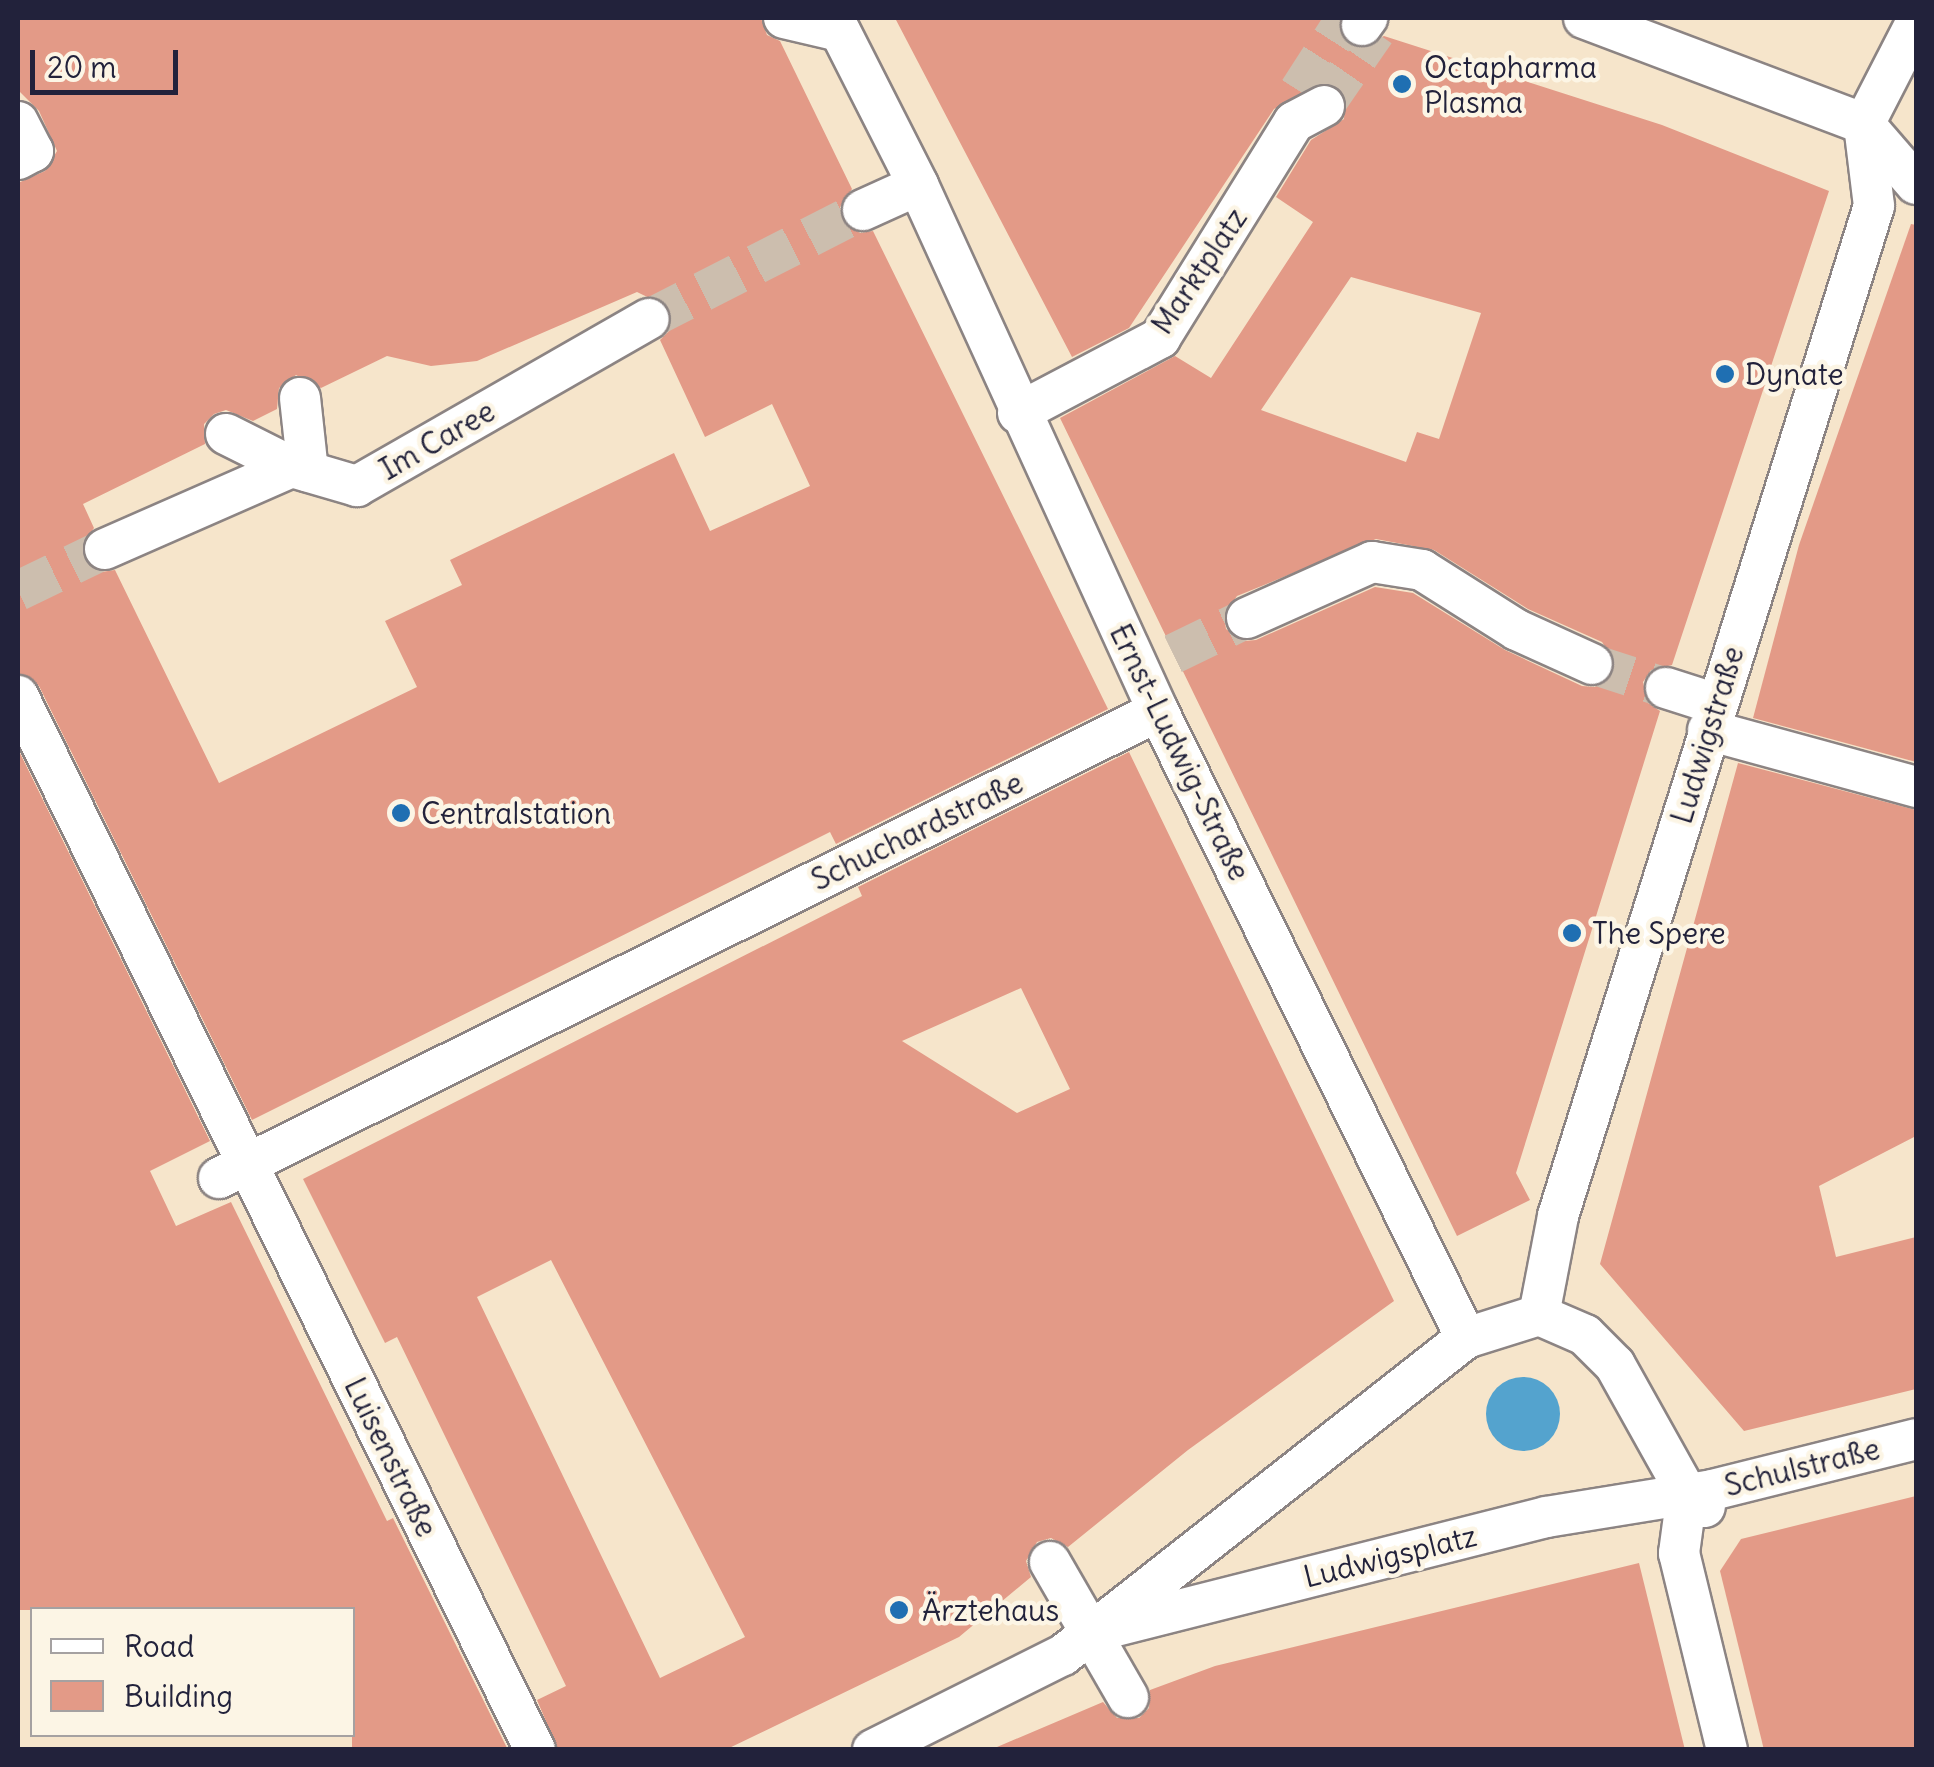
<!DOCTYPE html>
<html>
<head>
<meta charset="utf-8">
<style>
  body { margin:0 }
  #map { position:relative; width:1934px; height:1767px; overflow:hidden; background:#f6e5cb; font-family:Delius,sans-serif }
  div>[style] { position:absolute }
  .water>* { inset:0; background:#54a3ce }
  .round { border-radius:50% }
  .building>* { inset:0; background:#e39a87 }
  .street-tunnel>* { height:40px; margin-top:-20px; transform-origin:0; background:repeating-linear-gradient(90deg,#ccbeae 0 40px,transparent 0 60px) }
  .roads { filter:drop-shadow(2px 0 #8c8483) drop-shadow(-2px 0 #8c8483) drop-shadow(0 2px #8c8483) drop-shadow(0 -2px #8c8483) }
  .street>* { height:40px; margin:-20px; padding:0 20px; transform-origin:20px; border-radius:20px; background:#fff }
  .dots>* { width:28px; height:28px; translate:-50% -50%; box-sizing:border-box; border:5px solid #fcf5e5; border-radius:50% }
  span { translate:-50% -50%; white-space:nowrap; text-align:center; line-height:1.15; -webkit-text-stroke:9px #fcf5e5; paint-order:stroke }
  .poi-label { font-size:30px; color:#22223b }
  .left { translate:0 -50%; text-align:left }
  .street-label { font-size:30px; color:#22223b }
  .frame { position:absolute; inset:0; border:20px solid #22223b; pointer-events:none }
  .legend { position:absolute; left:30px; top:1607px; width:325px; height:130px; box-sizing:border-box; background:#fcf5e5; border:2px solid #a5a1a1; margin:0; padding:12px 18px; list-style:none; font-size:30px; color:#22223b }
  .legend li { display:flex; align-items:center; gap:20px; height:50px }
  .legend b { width:50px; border:2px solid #a5a1a1 }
  .scale { position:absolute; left:30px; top:50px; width:148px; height:45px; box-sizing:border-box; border:5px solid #22223b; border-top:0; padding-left:12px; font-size:30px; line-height:35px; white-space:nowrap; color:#22223b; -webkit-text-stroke:8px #fcf5e5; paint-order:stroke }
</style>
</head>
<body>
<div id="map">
  <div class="water">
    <div class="round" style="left:1486px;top:1377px;width:74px;height:74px"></div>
  </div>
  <div class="building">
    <div style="clip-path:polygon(evenodd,18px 18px,761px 18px,767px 35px,780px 41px,852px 189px,840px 207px,842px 221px,860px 233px,873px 231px,1108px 709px,836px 844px,830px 832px,252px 1120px,39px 686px,18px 673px,18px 183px,45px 171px,57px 151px,39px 111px,18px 90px,18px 18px,637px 292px,670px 308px,670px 330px,660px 340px,705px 437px,772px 404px,810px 486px,710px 531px,674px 453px,450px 560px,462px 585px,385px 621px,417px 687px,219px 783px,115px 570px,101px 572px,84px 559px,82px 545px,94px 528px,83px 504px,205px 444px,204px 424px,214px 414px,226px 410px,253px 421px,277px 409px,279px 388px,296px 375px,321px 388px,387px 356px,431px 366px,477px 361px,637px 292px)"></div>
    <div style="clip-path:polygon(evenodd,895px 18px,1340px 18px,1341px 36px,1359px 48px,1384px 36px,1662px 125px,1829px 191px,1672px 665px,1651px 670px,1643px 682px,1648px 703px,1660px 711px,1516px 1173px,1530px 1200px,1457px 1236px,1060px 418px,1175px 356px,1211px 378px,1313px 222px,1276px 197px,1311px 140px,1344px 119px,1345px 96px,1324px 82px,1274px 109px,1129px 328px,1072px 357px,895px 18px,1351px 277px,1481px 313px,1439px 439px,1417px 432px,1406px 462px,1261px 410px,1351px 277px,895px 18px,1376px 539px,1434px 550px,1528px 609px,1602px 642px,1615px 661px,1613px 675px,1595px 687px,1582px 686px,1505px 650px,1413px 593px,1375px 587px,1256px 640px,1244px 641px,1226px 629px,1224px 615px,1237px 596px,1376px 539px)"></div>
    <div style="clip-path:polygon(1911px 224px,1916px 225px,1916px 762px,1753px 718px,1799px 545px)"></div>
    <div style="clip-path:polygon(18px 749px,210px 1141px,150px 1171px,176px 1226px,231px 1202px,387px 1521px,393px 1518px,508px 1750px,352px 1750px,352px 1610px,18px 1610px)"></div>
    <div style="clip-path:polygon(evenodd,1129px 752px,1394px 1301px,1188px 1450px,1068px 1547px,1051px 1538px,1037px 1542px,1026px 1561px,1031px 1577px,959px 1637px,725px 1750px,558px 1750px,537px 1700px,566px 1686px,397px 1337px,385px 1343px,303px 1179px,862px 896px,858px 887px,1129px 752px,1021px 988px,1070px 1089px,1017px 1113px,902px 1041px,1021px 988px,1129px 752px,551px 1260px,745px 1637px,660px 1678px,477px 1297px,551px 1260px)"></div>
    <div style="clip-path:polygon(1738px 763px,1916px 810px,1916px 1136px,1819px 1186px,1836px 1257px,1916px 1237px,1916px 1389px,1744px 1431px,1600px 1264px)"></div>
    <div style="clip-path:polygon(1916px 1496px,1916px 1750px,1764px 1750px,1720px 1571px,1741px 1539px)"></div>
    <div style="clip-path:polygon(1639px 1563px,1685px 1750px,990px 1750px,1103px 1702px,1117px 1718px,1139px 1718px,1149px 1708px,1150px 1690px,1215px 1666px)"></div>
  </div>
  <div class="street-tunnel">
    <div style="left:1299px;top:91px;width:87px;rotate:-57.2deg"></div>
    <div style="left:1324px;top:106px;width:90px;rotate:-55.4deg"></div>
    <div style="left:649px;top:319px;width:240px;rotate:-27deg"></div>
    <div style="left:18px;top:591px;width:97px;rotate:-25.8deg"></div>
    <div style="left:1173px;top:654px;width:82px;rotate:-25.9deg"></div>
    <div style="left:1592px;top:664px;width:78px;rotate:18deg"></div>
  </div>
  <div class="roads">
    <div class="street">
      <div style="left:784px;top:18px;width:57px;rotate:13.1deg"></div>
      <div style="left:1584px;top:18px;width:299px;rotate:20.7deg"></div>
      <div style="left:1864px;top:124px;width:79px;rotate:49.1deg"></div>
      <div style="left:1362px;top:25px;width:9px;rotate:-54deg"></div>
      <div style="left:840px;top:31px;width:173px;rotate:63.1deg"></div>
      <div style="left:918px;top:185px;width:578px;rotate:65.47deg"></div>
      <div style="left:1158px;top:711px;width:699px;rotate:63.84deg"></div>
      <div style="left:18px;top:122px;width:33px;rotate:63deg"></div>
      <div style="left:33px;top:151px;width:17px;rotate:152deg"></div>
      <div style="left:863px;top:210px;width:60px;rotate:-24.4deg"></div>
      <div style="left:300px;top:398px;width:74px;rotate:83.8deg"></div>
      <div style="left:1018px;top:413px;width:161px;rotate:-27.8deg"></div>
      <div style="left:1160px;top:338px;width:254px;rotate:-58.2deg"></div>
      <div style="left:1294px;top:122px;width:34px;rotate:-28deg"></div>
      <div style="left:226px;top:434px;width:74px;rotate:26.6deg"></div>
      <div style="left:105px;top:549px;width:204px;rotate:-23.7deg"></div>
      <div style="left:292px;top:467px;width:68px;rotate:16.3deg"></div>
      <div style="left:357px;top:486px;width:336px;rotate:-29.8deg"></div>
      <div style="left:1247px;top:618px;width:137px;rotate:-24.1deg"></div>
      <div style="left:1372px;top:562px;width:51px;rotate:9.1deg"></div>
      <div style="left:1422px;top:570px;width:112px;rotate:32.3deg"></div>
      <div style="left:1517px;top:630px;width:82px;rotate:24.4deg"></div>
      <div style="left:1666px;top:688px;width:52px;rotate:17.7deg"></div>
      <div style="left:18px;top:696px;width:1174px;rotate:63.87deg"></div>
      <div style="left:1708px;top:730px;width:216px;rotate:15.3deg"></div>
      <div style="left:219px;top:1178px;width:1049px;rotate:-26.44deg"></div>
      <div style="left:1539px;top:1315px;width:101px;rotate:-79.1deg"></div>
      <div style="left:1558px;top:1216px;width:1058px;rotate:-72.63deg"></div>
      <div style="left:1874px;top:206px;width:83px;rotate:-97deg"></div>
      <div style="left:1864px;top:124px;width:114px;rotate:-62.8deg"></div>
      <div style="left:1687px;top:1494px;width:60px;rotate:97.7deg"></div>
      <div style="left:1679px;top:1553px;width:203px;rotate:76.3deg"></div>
      <div style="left:1050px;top:1562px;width:156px;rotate:60deg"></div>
      <div style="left:1108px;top:1628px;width:452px;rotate:-14.2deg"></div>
      <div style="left:1546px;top:1517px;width:168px;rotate:-9.2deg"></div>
      <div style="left:1712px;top:1490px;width:210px;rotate:-14deg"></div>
      <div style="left:873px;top:1750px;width:212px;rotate:-26.6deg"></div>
      <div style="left:1063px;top:1655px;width:513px;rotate:-38.19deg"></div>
      <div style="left:1466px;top:1338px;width:77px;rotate:-17.5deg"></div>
      <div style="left:1539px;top:1315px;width:50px;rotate:23.5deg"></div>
      <div style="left:1585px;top:1335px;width:42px;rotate:45deg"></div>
      <div style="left:1615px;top:1365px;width:148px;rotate:60.8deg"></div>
      <div style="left:1687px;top:1494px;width:22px;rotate:36deg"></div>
    </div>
  </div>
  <div class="dots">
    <div style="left:1402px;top:84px;background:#1f6fb2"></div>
    <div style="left:1725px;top:374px;background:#1f6fb2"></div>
    <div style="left:401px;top:813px;background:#1f6fb2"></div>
    <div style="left:1572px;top:933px;background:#1f6fb2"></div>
    <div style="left:899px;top:1610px;background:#1f6fb2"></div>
  </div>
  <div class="poi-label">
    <span class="left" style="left:1424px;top:84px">Octapharma<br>Plasma</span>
    <span class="left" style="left:1745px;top:374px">Dynate</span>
    <span class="left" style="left:421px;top:813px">Centralstation</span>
    <span class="left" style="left:1592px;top:933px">The Spere</span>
    <span class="left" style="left:922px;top:1610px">Ärztehaus</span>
  </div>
  <div class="street-label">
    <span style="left:1199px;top:271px;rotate:-56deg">Marktplatz</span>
    <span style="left:437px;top:440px;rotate:-30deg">Im Caree</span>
    <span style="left:1707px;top:735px;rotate:-73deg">Ludwigstraße</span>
    <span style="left:1180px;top:752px;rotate:64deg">Ernst-Ludwig-Straße</span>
    <span style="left:917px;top:831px;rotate:-26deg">Schuchardstraße</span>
    <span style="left:391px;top:1457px;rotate:64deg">Luisenstraße</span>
    <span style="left:1802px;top:1467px;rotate:-14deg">Schulstraße</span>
    <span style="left:1390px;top:1556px;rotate:-14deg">Ludwigsplatz</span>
  </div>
  <div class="frame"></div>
  <ul class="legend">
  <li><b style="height:12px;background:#fff"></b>Road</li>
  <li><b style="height:28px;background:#e39a87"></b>Building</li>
  </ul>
  <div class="scale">20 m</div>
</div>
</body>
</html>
